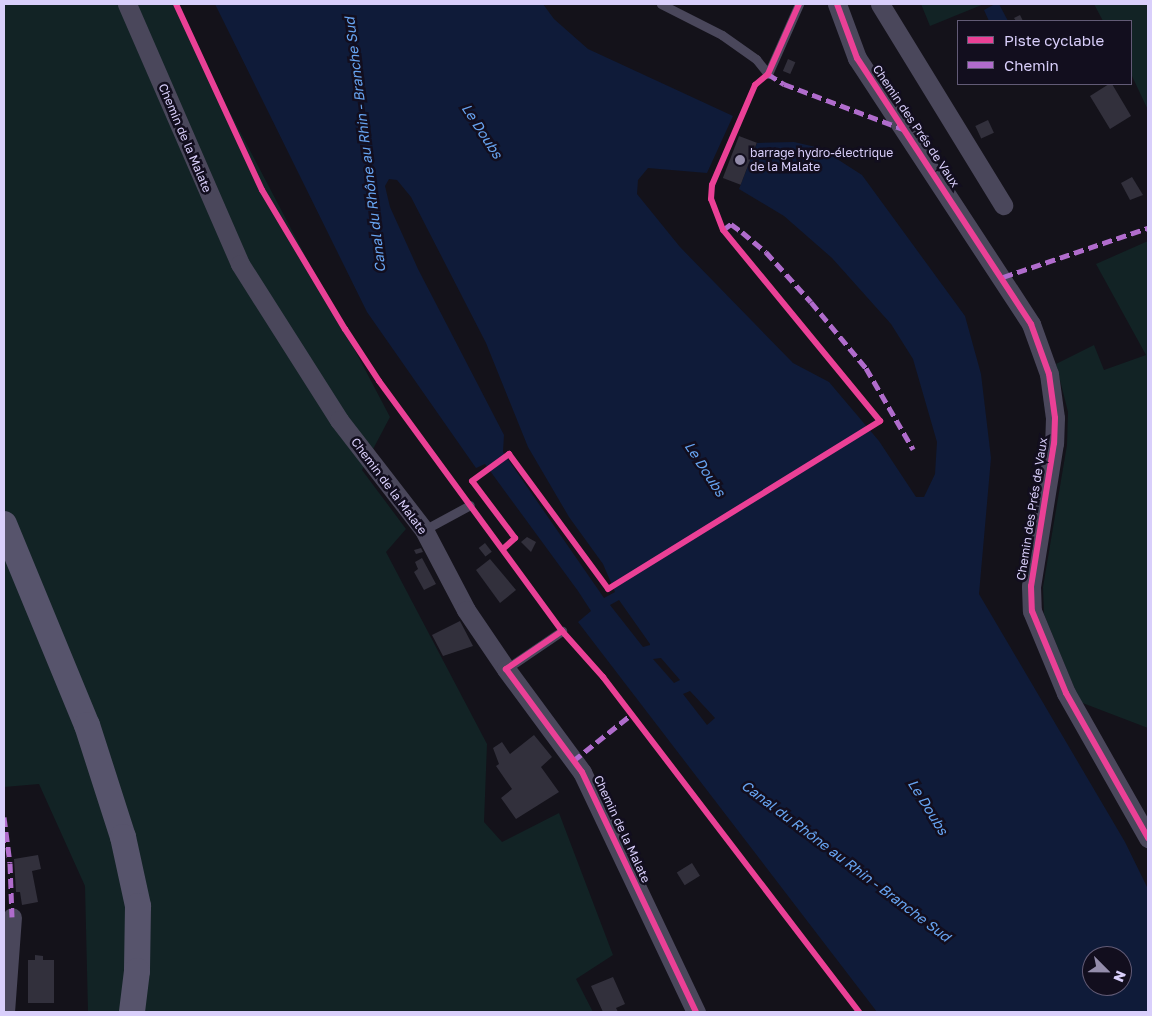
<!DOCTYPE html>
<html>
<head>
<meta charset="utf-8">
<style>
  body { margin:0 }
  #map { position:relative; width:1152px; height:1016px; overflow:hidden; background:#14121a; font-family:"Golos Text",sans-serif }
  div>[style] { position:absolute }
  .green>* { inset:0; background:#122325 }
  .water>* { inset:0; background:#0f1b39 }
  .building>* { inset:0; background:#32303c; transform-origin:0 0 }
  .lane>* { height:9px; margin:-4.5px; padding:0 4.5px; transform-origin:4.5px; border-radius:4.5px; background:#4a475b }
  .street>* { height:19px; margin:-9.5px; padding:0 9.5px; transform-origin:9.5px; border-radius:9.5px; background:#4a475b }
  .secondary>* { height:26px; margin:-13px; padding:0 13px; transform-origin:13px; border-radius:13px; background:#57546c }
  .quiet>* { height:5px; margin-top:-2.5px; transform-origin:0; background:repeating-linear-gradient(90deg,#b06ccc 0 10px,transparent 0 15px) }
  .cycleway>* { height:6px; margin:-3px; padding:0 3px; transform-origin:3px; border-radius:3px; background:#ea4096 }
  .dots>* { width:14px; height:14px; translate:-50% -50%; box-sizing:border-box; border:2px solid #120e1e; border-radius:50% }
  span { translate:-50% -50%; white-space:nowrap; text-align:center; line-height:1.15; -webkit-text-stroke:5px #120e1e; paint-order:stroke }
  .street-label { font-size:12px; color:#d9cffb }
  .poi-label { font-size:12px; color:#d9cffb }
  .left { translate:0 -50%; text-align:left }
  .water-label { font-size:14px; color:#67a4f1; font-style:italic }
  .frame { position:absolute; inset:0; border:5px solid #d9cffb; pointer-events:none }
  .legend { position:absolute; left:957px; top:20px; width:175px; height:65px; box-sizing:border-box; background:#120e1e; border:1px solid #625b76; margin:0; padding:6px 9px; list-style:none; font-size:15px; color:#d9cffb }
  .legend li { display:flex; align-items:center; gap:10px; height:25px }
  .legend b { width:25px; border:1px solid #625b76 }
  .north { position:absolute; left:1082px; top:946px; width:50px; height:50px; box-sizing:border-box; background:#120e1e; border:1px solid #625b76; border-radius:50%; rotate:113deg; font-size:14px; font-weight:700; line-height:20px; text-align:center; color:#d9cffb }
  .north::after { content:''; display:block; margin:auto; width:18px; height:22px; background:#948dac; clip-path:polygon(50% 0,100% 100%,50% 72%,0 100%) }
</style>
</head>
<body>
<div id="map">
  <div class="green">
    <div style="clip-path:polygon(4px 4px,173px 4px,390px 417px,362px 470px,406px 529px,386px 552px,487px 744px,484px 822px,502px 842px,559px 813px,613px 955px,576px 979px,593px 1012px,88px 1012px,85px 886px,39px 784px,4px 787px)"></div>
    <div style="clip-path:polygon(921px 4px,984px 4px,930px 26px)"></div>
    <div style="clip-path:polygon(1094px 4px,1148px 4px,1148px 110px,1131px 74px,1131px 21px,1103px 21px)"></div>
    <div style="clip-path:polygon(1148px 241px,1148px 728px,1080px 702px,1044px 614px,1043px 587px,1067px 445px,1068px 412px,1056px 364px,1094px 345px,1104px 370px,1146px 355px,1096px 264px)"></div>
  </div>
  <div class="water">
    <div style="clip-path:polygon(evenodd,215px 4px,543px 4px,554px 19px,588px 49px,733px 116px,707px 173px,648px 168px,638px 180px,637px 194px,680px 247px,793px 363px,829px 382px,879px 441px,916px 497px,924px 497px,935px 474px,937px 442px,913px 359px,891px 324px,832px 258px,784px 216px,739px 189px,757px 143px,794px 142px,820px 148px,862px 175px,965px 316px,981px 374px,991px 458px,979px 594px,1125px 842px,1148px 889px,1148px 1012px,877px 1012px,578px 622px,591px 611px,578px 591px,485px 464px,476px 468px,367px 312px,215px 4px,389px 179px,397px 180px,411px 197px,486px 343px,528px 447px,569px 517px,603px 564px,615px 592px,604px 598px,503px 452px,504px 435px,418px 269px,390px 207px,385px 186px,389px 179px,215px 4px,619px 600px,650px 644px,650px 645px,643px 647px,610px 605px,619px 600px,215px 4px,661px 658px,680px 680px,674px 683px,653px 659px,661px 658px,215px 4px,690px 691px,715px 718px,707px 725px,683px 694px,690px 691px,215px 4px,1092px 956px,1122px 956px,1122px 986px,1092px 986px,1092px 956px)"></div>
    <div style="clip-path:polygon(995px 4px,999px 4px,1008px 21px,989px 21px,984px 10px)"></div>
  </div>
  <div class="building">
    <div style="clip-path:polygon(1020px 15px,1023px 21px,1016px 21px,1014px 18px)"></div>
    <div style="left:788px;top:59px;width:8px;height:13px;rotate:23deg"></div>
    <div style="clip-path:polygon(1109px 84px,1112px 84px,1131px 116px,1110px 129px,1090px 96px)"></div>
    <div style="left:988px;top:120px;width:14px;height:14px;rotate:65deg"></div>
    <div style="left:739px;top:136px;width:19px;height:45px;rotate:21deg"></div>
    <div style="clip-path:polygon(1132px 177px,1143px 195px,1130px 200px,1121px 183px)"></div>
    <div style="clip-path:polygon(527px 537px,536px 542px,531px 552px,521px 542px)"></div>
    <div style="left:485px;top:543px;width:11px;height:8px;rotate:52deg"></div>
    <div style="clip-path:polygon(421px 548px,423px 552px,416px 554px,414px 550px)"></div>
    <div style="clip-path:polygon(422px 558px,436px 584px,424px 590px,414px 572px,418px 569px,415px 562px)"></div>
    <div style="clip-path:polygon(490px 559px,516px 590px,500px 603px,476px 570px)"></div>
    <div style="clip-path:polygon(460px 621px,473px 646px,443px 656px,432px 635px)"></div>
    <div style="clip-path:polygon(534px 735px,552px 757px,541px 767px,559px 792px,516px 819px,501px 798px,512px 789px,496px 766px,499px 764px,493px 748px,502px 742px,510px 754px)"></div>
    <div style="clip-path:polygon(38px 855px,41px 869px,32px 871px,38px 902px,22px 905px,20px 892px,16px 892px,14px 859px)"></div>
    <div style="left:692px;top:863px;width:15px;height:18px;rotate:58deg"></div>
    <div style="clip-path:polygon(4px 892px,6px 930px,4px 930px)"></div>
    <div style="clip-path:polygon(35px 955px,43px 956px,43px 960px,54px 960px,54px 1003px,28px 1003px,28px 960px,35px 960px)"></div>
    <div style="clip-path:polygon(613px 977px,625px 1004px,616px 1008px,618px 1012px,603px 1012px,591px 986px)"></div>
  </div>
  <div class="lane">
    <div style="left:661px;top:4px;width:68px;rotate:26.9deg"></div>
    <div style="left:722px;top:35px;width:42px;rotate:35.2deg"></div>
    <div style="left:756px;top:59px;width:19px;rotate:51deg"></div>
    <div style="left:768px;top:74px;width:77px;rotate:-66.1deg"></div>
    <div style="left:424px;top:530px;width:52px;rotate:-28.5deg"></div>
    <div style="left:506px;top:669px;width:68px;rotate:-34.2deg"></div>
  </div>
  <div class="street">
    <div style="left:127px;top:4px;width:283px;rotate:66.5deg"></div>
    <div style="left:240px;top:264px;width:185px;rotate:57.6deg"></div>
    <div style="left:339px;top:420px;width:139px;rotate:52.3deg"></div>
    <div style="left:424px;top:530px;width:90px;rotate:62.3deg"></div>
    <div style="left:466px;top:610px;width:71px;rotate:55.9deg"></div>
    <div style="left:506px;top:669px;width:128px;rotate:53.6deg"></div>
    <div style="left:582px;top:772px;width:266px;rotate:64.6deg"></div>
    <div style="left:837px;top:4px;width:58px;rotate:69.7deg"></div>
    <div style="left:857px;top:58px;width:318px;rotate:56.8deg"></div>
    <div style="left:1031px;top:324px;width:53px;rotate:70.2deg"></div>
    <div style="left:1049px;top:374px;width:44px;rotate:82.2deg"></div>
    <div style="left:1055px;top:418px;width:25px;rotate:92deg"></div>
    <div style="left:1054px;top:443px;width:145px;rotate:99.1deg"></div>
    <div style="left:1031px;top:586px;width:25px;rotate:88deg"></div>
    <div style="left:1032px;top:611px;width:89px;rotate:67.5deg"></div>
    <div style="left:1066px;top:693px;width:167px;rotate:60.5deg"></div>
    <div style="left:880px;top:4px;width:236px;rotate:58.5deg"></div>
    <div style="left:5px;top:1012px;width:95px;rotate:-85.8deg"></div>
  </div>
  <div class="secondary">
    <div style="left:4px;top:524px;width:217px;rotate:67.6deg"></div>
    <div style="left:87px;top:725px;width:118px;rotate:72.2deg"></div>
    <div style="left:123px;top:837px;width:71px;rotate:77.7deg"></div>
    <div style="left:138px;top:906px;width:65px;rotate:90.9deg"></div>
    <div style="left:137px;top:971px;width:41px;rotate:97deg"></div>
  </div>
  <div class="quiet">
    <div style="left:765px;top:76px;width:4px;rotate:-34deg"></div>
    <div style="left:768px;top:74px;width:19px;rotate:32deg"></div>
    <div style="left:784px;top:84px;width:127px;rotate:20.7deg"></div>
    <div style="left:723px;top:230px;width:10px;rotate:-37deg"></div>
    <div style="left:731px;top:224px;width:14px;rotate:36deg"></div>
    <div style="left:742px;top:232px;width:31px;rotate:40deg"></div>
    <div style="left:766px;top:252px;width:67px;rotate:48deg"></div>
    <div style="left:811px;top:302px;width:86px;rotate:50.2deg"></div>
    <div style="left:866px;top:368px;width:94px;rotate:59.9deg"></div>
    <div style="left:1003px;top:277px;width:153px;rotate:-18.7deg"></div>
    <div style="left:573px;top:761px;width:75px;rotate:-38.5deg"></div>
    <div style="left:4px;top:817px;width:46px;rotate:82.6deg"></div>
    <div style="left:10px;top:863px;width:54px;rotate:87.9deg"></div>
  </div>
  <div class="cycleway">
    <div style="left:176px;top:4px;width:205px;rotate:65.2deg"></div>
    <div style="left:262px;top:190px;width:162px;rotate:59.2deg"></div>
    <div style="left:345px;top:329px;width:62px;rotate:56.8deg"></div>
    <div style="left:379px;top:381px;width:310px;rotate:53.8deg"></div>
    <div style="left:562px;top:631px;width:62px;rotate:48.3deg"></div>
    <div style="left:603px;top:677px;width:422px;rotate:52.6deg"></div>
    <div style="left:837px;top:4px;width:58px;rotate:69.7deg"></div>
    <div style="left:857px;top:58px;width:318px;rotate:56.8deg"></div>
    <div style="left:1031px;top:324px;width:53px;rotate:70.2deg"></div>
    <div style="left:1049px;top:374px;width:44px;rotate:82.2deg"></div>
    <div style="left:1055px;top:418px;width:25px;rotate:92deg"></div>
    <div style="left:1054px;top:443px;width:145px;rotate:99.1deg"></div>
    <div style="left:1031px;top:586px;width:25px;rotate:88deg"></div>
    <div style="left:1032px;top:611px;width:89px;rotate:67.5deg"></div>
    <div style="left:1066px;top:693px;width:167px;rotate:60.5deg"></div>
    <div style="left:504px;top:548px;width:15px;rotate:-42deg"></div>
    <div style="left:515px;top:538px;width:71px;rotate:-127deg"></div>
    <div style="left:472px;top:481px;width:46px;rotate:-36.1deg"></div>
    <div style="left:509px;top:454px;width:167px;rotate:53.7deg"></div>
    <div style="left:608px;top:589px;width:320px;rotate:-31.7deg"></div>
    <div style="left:880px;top:421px;width:247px;rotate:-129.4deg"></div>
    <div style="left:723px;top:230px;width:33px;rotate:-111deg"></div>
    <div style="left:711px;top:199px;width:14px;rotate:-86deg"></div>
    <div style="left:712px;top:185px;width:109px;rotate:-66.7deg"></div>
    <div style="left:755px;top:85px;width:17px;rotate:-40deg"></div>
    <div style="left:768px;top:74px;width:77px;rotate:-66.1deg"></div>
    <div style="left:562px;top:631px;width:68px;rotate:145.8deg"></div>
    <div style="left:506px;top:669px;width:128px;rotate:53.6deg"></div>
    <div style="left:582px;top:772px;width:266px;rotate:64.6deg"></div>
  </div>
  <div class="dots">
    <div style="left:740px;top:160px;background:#948dac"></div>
  </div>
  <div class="street-label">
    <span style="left:916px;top:126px;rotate:56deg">Chemin des Prés de Vaux</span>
    <span style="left:185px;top:138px;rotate:67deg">Chemin de la Malate</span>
    <span style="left:389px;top:486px;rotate:53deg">Chemin de la Malate</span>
    <span style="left:1032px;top:509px;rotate:-81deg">Chemin des Prés de Vaux</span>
    <span style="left:622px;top:829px;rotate:65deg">Chemin de la Malate</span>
  </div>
  <div class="poi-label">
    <span class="left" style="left:750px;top:160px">barrage hydro-électrique<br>de la Malate</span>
  </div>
  <div class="water-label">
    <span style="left:482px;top:131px;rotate:57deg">Le Doubs</span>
    <span style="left:365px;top:145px;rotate:-97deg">Canal du Rhône au Rhin - Branche Sud</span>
    <span style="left:705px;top:469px;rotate:57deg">Le Doubs</span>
    <span style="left:928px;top:807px;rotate:58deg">Le Doubs</span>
    <span style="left:846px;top:861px;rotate:37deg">Canal du Rhône au Rhin - Branche Sud</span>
  </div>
  <div class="frame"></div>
  <ul class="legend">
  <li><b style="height:6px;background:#ea4096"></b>Piste cyclable</li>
  <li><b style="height:6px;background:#b06ccc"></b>Chemin</li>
  </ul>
  <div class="north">N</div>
</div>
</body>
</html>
